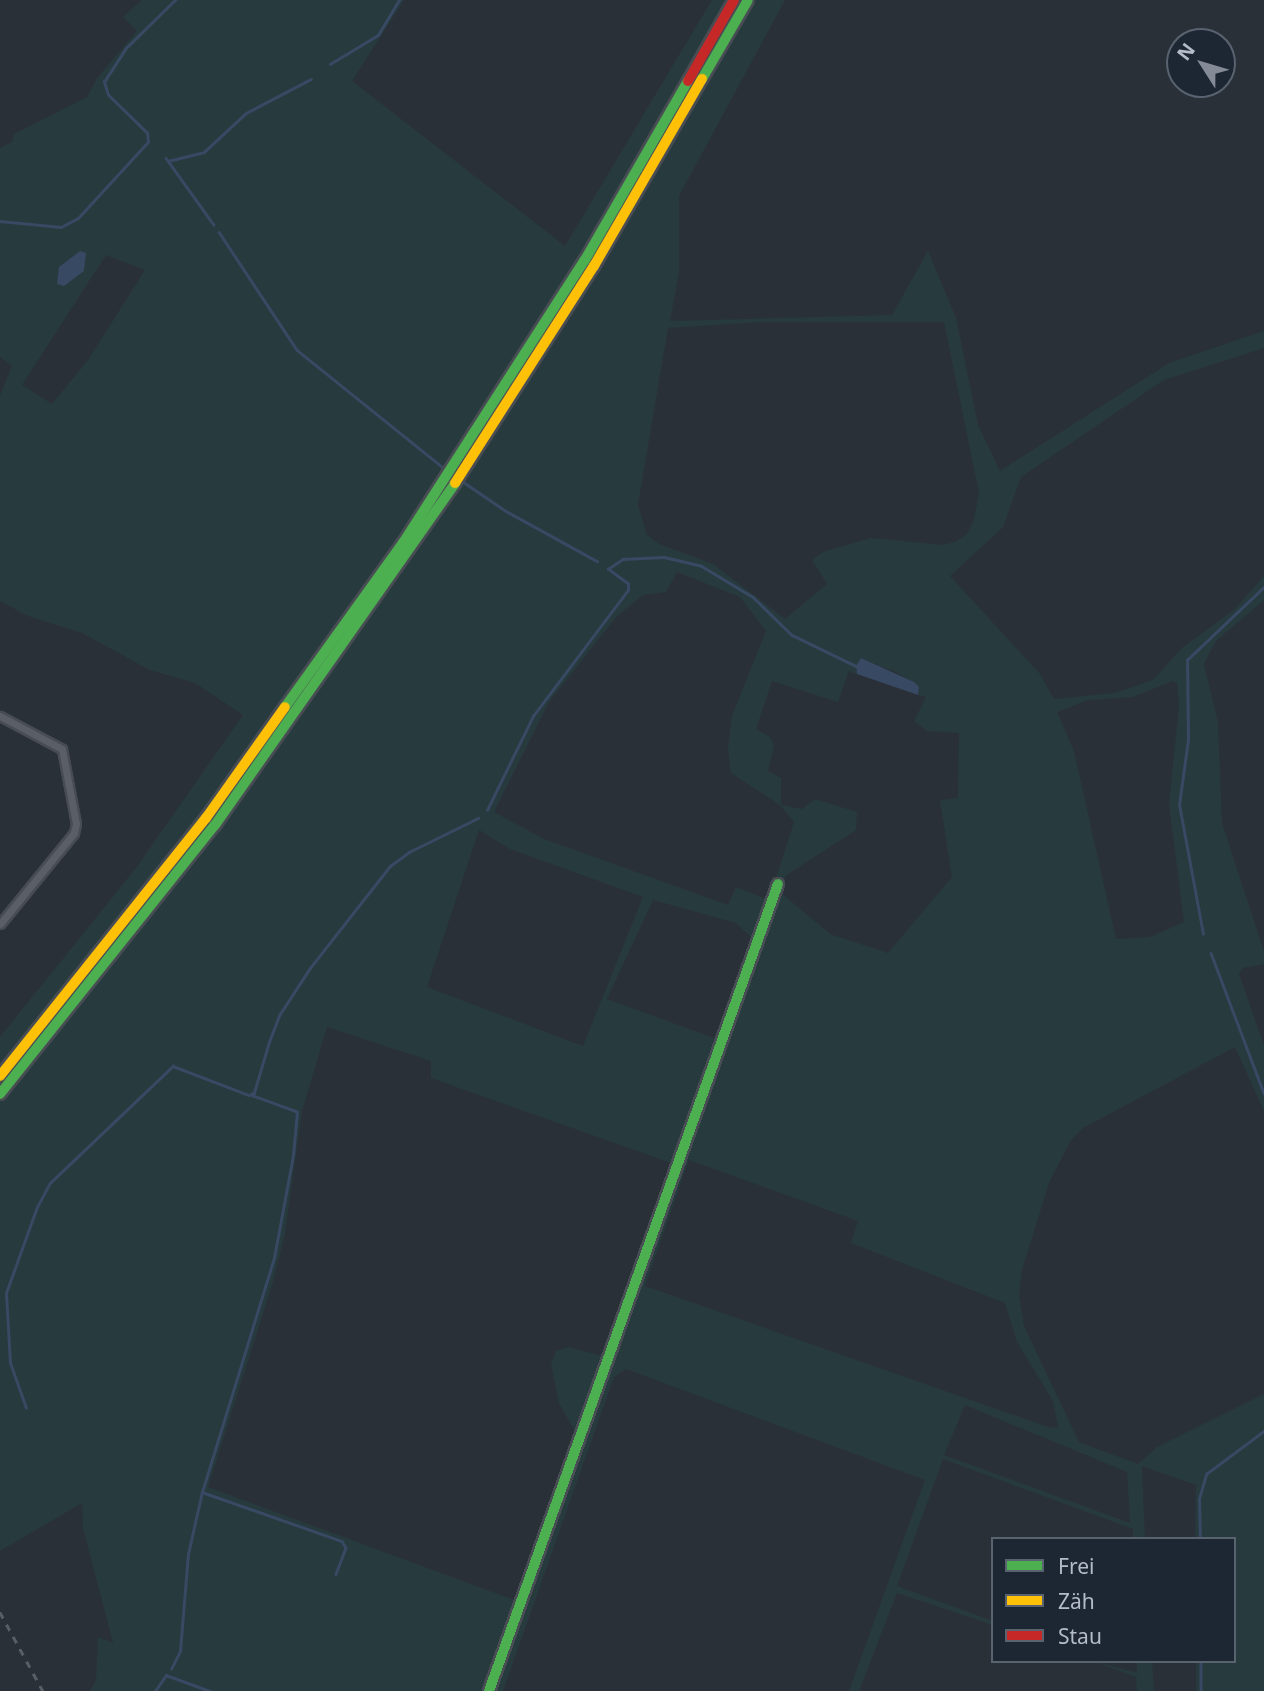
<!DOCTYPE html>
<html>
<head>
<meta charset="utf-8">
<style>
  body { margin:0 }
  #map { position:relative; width:1264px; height:1691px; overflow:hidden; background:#2a3038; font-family:"Noto Sans",sans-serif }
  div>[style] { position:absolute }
  .green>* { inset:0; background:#273a3e }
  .water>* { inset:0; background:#384963 }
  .stream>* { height:2.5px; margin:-1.25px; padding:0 1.25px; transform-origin:1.25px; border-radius:1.25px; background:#384963 }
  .roads { filter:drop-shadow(2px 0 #484c53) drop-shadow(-2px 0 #484c53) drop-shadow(0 2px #484c53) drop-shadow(0 -2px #484c53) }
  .street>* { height:7px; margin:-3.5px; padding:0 3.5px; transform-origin:3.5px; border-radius:3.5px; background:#5a5e66 }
  .fast>* { height:10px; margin:-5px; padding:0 5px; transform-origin:5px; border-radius:5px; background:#4caf50 }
  .slow>* { height:10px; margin:-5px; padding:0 5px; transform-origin:5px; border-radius:5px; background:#ffc107 }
  .jam>* { height:10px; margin:-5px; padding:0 5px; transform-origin:5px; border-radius:5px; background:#c62828 }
  .rail>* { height:2.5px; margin-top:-1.25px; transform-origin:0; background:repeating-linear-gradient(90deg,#595d64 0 7px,transparent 0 14px) }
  span { translate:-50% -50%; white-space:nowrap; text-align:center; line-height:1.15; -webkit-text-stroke:5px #1d2633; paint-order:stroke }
  .legend { position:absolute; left:991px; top:1537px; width:245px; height:126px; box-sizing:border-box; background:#1d2633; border:2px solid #59626f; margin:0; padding:9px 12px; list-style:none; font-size:21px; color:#b4bcc9 }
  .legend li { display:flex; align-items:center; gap:14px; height:35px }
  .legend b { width:35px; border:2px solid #59626f }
  .north { position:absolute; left:1166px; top:28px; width:70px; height:70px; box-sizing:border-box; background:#1d2633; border:2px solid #59626f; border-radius:50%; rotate:307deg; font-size:19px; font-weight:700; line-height:28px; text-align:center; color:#b4bcc9 }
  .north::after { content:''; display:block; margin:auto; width:24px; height:32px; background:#848b96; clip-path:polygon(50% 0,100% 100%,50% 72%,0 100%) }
</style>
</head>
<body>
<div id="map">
  <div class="green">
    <div style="clip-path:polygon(evenodd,142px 0,404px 0,352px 81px,565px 246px,712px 0,785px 0,679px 196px,679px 272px,670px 321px,892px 315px,928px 251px,956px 318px,978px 425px,1000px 471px,1169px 363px,1264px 331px,1264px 348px,1164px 380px,1021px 477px,1003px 527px,950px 576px,1040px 674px,1054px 699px,1115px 693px,1153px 680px,1183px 647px,1234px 610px,1264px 576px,1264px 600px,1215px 642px,1204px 664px,1218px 723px,1222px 823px,1264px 951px,1264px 964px,1243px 968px,1239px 974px,1264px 1045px,1264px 1111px,1235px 1047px,1083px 1128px,1071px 1140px,1049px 1183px,1022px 1270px,1019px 1296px,1024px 1326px,1079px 1442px,1138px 1464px,1157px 1447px,1264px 1394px,1264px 1691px,1196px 1691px,1196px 1661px,1234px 1661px,1234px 1539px,1195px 1539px,1196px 1485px,1142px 1466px,1145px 1539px,1133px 1539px,1133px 1529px,943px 1459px,897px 1586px,993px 1621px,993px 1625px,897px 1593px,859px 1691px,849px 1691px,925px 1480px,626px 1369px,614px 1377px,503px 1691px,90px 1691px,96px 1680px,98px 1637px,113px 1643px,83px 1528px,82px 1503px,0 1551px,0 1037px,136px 868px,243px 715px,195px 683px,150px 670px,82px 633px,28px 616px,0 601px,0 395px,12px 366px,0 357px,0 148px,12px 142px,14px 134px,87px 97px,98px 77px,137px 31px,123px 17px,142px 0,106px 255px,145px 270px,88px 360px,52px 404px,22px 385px,106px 255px,142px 0,759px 322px,944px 322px,979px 493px,974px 520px,967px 534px,955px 542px,943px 545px,871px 538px,823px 552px,812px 560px,827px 584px,785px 619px,713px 564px,659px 544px,647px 535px,638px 505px,668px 328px,759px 322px,142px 0,677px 572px,740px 597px,766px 631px,732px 716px,728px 749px,731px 773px,780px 805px,794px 822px,769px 900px,736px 887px,728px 905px,544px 839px,494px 812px,549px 702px,617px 616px,643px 595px,666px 592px,677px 572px,142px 0,861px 659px,896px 672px,919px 687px,918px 695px,926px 697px,914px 721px,927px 731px,959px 733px,958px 798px,940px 800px,952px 877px,888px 953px,830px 934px,780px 892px,785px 876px,856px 830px,857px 812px,815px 799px,802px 809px,781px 805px,781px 778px,768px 771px,774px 746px,770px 737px,756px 729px,772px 681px,838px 702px,849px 671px,857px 674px,856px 666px,861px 659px,142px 0,1173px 681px,1177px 683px,1179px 706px,1169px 804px,1184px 922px,1150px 937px,1116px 939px,1074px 751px,1057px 712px,1088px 700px,1133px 697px,1173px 681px,142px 0,479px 830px,510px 849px,643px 897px,583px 1046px,427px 987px,479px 830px,142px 0,653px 900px,736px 923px,752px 938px,714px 1038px,607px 999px,653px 900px,142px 0,327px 1027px,431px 1061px,431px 1078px,671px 1163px,602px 1356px,569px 1347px,556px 1351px,551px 1364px,559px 1403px,575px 1432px,514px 1600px,208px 1487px,272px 1285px,285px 1233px,302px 1111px,327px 1027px,142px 0,689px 1160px,858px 1221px,851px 1243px,1005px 1303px,1017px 1342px,1053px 1401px,1058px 1427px,1051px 1428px,645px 1286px,689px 1160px,142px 0,965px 1405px,1127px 1472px,1130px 1523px,944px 1455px,965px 1405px)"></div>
    <div style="clip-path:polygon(1093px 1661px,1137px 1673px,1137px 1661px,1152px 1661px,1154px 1691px,1137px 1691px,1136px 1677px)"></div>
  </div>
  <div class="water">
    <div style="clip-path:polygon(80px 251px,86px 253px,84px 271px,64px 286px,57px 284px,59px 267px)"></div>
    <div style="clip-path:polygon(861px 658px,914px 682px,919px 687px,918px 695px,857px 674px,856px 666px)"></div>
  </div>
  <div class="stream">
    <div style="left:330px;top:64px;width:56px;rotate:-31.1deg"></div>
    <div style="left:378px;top:35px;width:41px;rotate:-59deg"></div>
    <div style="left:166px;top:158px;width:82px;rotate:54.4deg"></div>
    <div style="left:168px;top:161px;width:37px;rotate:-14deg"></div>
    <div style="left:204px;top:152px;width:57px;rotate:-42.9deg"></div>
    <div style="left:246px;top:113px;width:73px;rotate:-27.6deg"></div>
    <div style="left:0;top:221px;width:61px;rotate:5.6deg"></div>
    <div style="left:61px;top:227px;width:19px;rotate:-28deg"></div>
    <div style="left:78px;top:218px;width:103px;rotate:-47.4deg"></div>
    <div style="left:148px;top:142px;width:9px;rotate:-96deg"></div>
    <div style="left:147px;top:133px;width:54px;rotate:-135.7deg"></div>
    <div style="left:108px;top:95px;width:14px;rotate:-107deg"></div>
    <div style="left:104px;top:82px;width:40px;rotate:-57.1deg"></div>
    <div style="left:126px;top:48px;width:69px;rotate:-44.4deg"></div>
    <div style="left:219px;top:232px;width:141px;rotate:56.5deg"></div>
    <div style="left:297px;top:350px;width:190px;rotate:38.8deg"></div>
    <div style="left:462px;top:481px;width:53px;rotate:34.3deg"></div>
    <div style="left:506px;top:511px;width:104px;rotate:28.8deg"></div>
    <div style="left:487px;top:810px;width:105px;rotate:-63.9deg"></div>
    <div style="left:533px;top:716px;width:158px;rotate:-53deg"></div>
    <div style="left:628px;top:590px;width:6px;rotate:-90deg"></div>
    <div style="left:628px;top:584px;width:25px;rotate:-143deg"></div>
    <div style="left:608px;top:569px;width:18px;rotate:-34deg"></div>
    <div style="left:623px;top:559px;width:41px;rotate:-2.8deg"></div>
    <div style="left:664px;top:557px;width:37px;rotate:13deg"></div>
    <div style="left:700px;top:565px;width:62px;rotate:31.1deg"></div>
    <div style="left:753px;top:597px;width:54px;rotate:44.3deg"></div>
    <div style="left:792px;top:635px;width:71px;rotate:25.8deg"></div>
    <div style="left:1203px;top:934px;width:131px;rotate:-100.5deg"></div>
    <div style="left:1179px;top:805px;width:67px;rotate:-82.2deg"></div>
    <div style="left:1188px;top:739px;width:79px;rotate:-90.7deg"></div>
    <div style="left:1187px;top:660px;width:106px;rotate:-43.5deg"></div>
    <div style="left:1211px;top:953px;width:150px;rotate:69.3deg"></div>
    <div style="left:26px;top:1408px;width:48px;rotate:-109.6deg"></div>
    <div style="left:10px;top:1363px;width:70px;rotate:-93.3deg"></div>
    <div style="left:6px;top:1293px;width:91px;rotate:-70.2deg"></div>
    <div style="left:37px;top:1207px;width:27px;rotate:-62deg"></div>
    <div style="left:50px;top:1183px;width:170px;rotate:-43.6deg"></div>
    <div style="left:173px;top:1066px;width:81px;rotate:20.9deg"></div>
    <div style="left:249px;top:1095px;width:4px;rotate:-27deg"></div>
    <div style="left:202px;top:1492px;width:148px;rotate:19.3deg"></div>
    <div style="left:342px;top:1541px;width:8px;rotate:60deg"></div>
    <div style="left:346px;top:1548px;width:28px;rotate:111deg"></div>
    <div style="left:1200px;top:1539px;width:40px;rotate:-91.4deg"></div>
    <div style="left:1199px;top:1499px;width:26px;rotate:-74deg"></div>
    <div style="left:1206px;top:1474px;width:72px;rotate:-36.6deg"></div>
    <div style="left:1201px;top:1661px;width:30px;rotate:90deg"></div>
    <div style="left:171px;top:1669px;width:20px;rotate:-63deg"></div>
    <div style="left:180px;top:1651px;width:97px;rotate:-85.3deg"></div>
    <div style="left:188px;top:1554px;width:64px;rotate:-77.3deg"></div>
    <div style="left:202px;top:1492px;width:245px;rotate:-72.9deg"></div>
    <div style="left:274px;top:1258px;width:105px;rotate:-79.5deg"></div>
    <div style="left:293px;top:1155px;width:43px;rotate:-84.7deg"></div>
    <div style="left:297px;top:1112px;width:47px;rotate:-160deg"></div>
    <div style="left:253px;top:1096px;width:56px;rotate:-73.5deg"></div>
    <div style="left:269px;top:1042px;width:30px;rotate:-69deg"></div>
    <div style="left:280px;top:1014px;width:55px;rotate:-56.9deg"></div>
    <div style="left:310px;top:968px;width:130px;rotate:-51.9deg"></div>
    <div style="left:390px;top:866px;width:24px;rotate:-36deg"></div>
    <div style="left:409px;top:852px;width:77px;rotate:-26.2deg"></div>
    <div style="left:155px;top:1691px;width:19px;rotate:-55deg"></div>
    <div style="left:166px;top:1675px;width:47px;rotate:20deg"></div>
  </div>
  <div class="roads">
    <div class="street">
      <div style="left:0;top:716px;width:70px;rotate:28deg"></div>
      <div style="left:62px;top:749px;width:76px;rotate:79.4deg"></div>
      <div style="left:76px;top:824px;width:9px;rotate:103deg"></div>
      <div style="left:74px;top:833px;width:117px;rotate:129.1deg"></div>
    </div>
    <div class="fast">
      <div style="left:702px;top:79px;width:91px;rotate:-59.8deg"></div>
      <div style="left:285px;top:707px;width:202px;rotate:-54.3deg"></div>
      <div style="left:403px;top:543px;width:336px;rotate:-57.3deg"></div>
      <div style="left:585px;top:260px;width:207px;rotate:-60.1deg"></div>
      <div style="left:0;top:1094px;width:344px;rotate:-51.4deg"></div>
      <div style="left:215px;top:825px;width:418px;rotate:-54.9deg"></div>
      <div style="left:489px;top:1691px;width:857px;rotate:-70.3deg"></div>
    </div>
    <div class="slow">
      <div style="left:455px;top:483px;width:258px;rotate:-57.4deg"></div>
      <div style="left:594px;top:266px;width:216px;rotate:-60deg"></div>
      <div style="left:0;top:1076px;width:330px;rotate:-51.4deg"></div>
      <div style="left:206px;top:818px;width:136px;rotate:-54.6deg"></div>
    </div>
    <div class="jam">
      <div style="left:688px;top:81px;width:93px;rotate:-60.4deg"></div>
    </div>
  </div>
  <div class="rail">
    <div style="left:0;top:1612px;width:90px;rotate:61.4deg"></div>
  </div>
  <ul class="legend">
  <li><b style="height:9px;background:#4caf50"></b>Frei</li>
  <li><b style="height:9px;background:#ffc107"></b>Zäh</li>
  <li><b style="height:9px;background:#c62828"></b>Stau</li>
  </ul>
  <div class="north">N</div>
</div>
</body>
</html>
